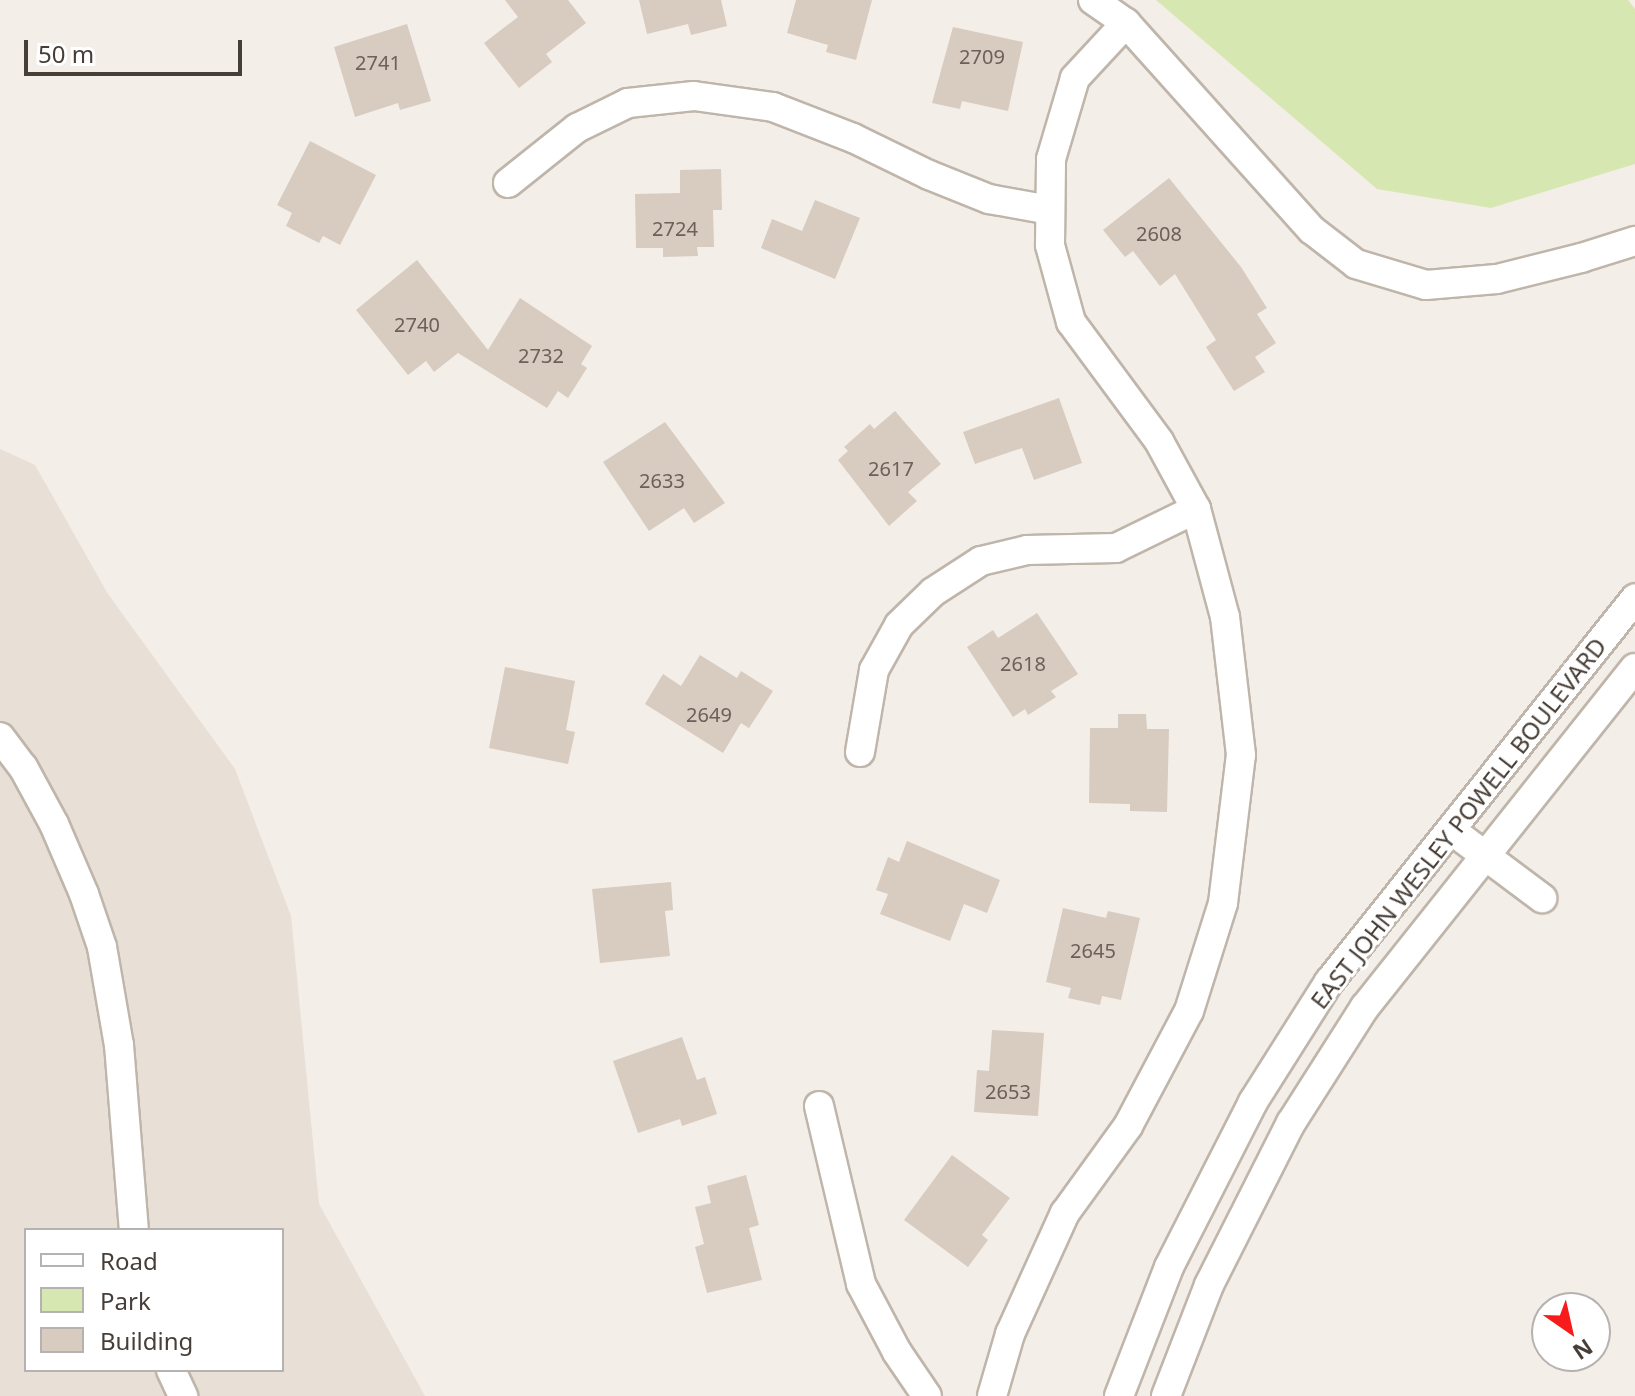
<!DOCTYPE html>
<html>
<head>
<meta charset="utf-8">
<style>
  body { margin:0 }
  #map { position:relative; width:1635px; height:1396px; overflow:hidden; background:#f4eee8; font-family:"Noto Sans",sans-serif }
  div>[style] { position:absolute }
  .residential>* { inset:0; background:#e8dfd6 }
  .green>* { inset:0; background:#d7e7b1 }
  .building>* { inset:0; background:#d8cbc0 }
  .roads { filter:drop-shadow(2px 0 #bfb5aa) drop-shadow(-2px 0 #bfb5aa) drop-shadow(0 2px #bfb5aa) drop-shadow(0 -2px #bfb5aa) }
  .street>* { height:28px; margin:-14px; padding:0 14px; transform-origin:14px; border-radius:14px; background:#fff }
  span { translate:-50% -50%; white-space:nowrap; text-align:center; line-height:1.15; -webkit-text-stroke:6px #fff; paint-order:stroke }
  .number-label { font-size:20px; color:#6b6159 }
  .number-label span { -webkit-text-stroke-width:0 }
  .street-label { font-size:24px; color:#473e37 }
  .legend { position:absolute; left:24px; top:1228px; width:260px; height:144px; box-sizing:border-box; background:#fff; border:2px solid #b5b2af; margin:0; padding:10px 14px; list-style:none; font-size:24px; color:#473e37 }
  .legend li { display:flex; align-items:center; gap:16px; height:40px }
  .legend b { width:40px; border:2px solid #b5b2af }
  .north { position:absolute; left:1531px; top:1292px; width:80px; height:80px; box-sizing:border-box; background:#fff; border:2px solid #b5b2af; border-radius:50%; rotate:146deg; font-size:22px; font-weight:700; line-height:32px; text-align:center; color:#473e37 }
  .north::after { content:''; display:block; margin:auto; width:28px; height:36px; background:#f71c1b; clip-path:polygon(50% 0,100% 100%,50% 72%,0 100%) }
  .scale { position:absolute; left:24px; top:40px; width:218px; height:36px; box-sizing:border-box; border:4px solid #473e37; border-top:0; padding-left:10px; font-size:24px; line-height:28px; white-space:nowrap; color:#473e37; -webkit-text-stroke:6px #fff; paint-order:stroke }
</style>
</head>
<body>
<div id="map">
  <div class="residential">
    <div style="clip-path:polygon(evenodd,0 449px,35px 465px,108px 594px,235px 769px,291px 916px,319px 1204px,425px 1396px,0 1396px,0 449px,26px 1230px,282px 1230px,282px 1370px,26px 1370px,26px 1230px)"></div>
  </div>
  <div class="green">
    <div style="clip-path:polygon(1156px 0,1628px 0,1635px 9px,1635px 164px,1491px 208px,1377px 189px)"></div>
  </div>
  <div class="building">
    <div style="clip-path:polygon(505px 0,568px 0,586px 23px,546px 54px,552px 62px,519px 88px,484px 43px,518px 17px)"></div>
    <div style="clip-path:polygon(639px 0,721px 0,727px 26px,691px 35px,688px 24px,647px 34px)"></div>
    <div style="clip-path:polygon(796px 0,872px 0,856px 60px,826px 52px,828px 45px,787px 33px)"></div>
    <div style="clip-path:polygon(407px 24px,431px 101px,400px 110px,398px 103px,355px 117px,334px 47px)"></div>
    <div style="clip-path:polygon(953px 27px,1023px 42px,1008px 111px,962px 101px,960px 109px,932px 103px)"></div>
    <div style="clip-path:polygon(310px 141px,376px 175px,340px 245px,323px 236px,319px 243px,286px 226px,292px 213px,277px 205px)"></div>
    <div style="clip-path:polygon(721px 169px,722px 210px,713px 210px,714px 247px,697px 247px,698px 256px,663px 257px,663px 248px,636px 248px,635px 194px,680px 193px,680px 170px)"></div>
    <div style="clip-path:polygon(1169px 178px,1241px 267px,1267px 308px,1257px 314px,1276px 343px,1255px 357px,1265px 372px,1234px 391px,1206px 347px,1216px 340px,1175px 274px,1160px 286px,1133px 251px,1125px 257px,1103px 230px)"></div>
    <div style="clip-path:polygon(815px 200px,860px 218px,835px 279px,761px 248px,772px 219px,802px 231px)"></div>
    <div style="clip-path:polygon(417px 260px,488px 350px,520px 298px,592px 346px,581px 364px,587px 368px,568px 398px,558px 391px,547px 408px,458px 353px,434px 372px,426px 361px,408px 375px,356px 310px)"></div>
    <div style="clip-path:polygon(1059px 398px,1082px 463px,1034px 480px,1022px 448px,975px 464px,963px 432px)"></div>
    <div style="clip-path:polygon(895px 411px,941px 464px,908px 492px,917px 501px,889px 526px,838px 460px,848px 451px,844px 447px,870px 424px,874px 429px)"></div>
    <div style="clip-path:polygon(665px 422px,725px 503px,694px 523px,684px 508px,649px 531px,603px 462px)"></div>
    <div style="clip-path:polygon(1037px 613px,1078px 674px,1051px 691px,1056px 697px,1028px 715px,1025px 709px,1013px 717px,967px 647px,993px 630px,998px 638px)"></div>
    <div style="clip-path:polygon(700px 655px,737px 678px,741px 671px,773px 691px,749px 728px,741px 723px,723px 753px,645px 704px,663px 674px,681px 686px)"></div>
    <div style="clip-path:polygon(505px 667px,575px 681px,566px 730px,575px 732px,568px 764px,489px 748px)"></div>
    <div style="clip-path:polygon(1118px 714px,1146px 714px,1147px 729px,1169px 729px,1167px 812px,1130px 811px,1130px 804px,1089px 803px,1090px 728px,1118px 728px)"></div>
    <div style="clip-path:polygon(907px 841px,1000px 880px,987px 913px,964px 904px,950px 941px,880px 914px,888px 894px,876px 890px,888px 857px,899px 862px)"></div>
    <div style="clip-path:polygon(671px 882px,673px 910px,665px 911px,670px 956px,600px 963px,592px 889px)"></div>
    <div style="clip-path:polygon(1063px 908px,1106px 918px,1108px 911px,1140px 918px,1121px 1000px,1102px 996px,1100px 1005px,1068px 998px,1071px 988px,1046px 982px)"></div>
    <div style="clip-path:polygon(992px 1030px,1044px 1033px,1038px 1116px,974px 1112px,977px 1070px,989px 1071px)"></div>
    <div style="clip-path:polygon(682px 1037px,697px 1080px,705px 1077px,717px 1114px,682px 1126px,680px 1119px,638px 1133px,613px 1061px)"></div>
    <div style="clip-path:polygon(952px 1155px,1010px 1198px,982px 1235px,988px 1240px,968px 1267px,904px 1220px)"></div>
    <div style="clip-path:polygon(746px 1175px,759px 1225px,749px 1228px,762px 1280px,707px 1293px,695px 1247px,704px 1244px,695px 1207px,711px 1203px,707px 1186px)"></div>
  </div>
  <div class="roads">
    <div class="street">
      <div style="left:1093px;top:0;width:40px;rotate:34.9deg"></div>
      <div style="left:1126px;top:23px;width:278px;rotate:48.1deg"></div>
      <div style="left:1312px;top:230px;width:56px;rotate:37.7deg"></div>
      <div style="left:1356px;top:264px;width:73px;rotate:16.7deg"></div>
      <div style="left:1426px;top:285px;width:71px;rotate:-4.8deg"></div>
      <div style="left:1497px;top:279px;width:87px;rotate:-14deg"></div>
      <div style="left:1581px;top:258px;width:57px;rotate:-17.5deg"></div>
      <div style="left:508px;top:183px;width:88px;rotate:-38.6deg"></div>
      <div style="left:577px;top:128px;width:57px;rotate:-26.1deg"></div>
      <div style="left:628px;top:103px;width:66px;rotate:-6.1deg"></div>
      <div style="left:694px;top:96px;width:80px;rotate:7.9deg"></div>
      <div style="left:773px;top:107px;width:86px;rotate:21.2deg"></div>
      <div style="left:853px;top:138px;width:85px;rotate:26deg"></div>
      <div style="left:929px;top:175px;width:65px;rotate:21.8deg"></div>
      <div style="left:989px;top:199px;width:62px;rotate:10.2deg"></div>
      <div style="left:0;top:737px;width:38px;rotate:53deg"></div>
      <div style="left:23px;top:767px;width:65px;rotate:61.5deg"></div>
      <div style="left:54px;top:824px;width:76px;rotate:66.8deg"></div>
      <div style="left:84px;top:894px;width:56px;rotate:71.2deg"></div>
      <div style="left:102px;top:947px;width:99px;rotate:80.2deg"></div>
      <div style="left:119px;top:1045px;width:186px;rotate:85.4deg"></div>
      <div style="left:860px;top:752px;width:83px;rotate:-80.3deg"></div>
      <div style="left:874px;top:670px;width:51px;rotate:-60.9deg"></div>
      <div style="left:899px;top:625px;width:47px;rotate:-44.1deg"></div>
      <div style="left:933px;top:592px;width:57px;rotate:-32.9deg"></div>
      <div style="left:981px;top:561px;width:47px;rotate:-13.4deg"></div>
      <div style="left:1027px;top:550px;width:89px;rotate:-1.3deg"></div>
      <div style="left:1116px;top:548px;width:89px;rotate:-26deg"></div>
      <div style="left:1451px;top:830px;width:114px;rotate:36.8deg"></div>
      <div style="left:819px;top:1106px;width:183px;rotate:76.7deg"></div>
      <div style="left:861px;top:1284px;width:77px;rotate:62.1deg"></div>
      <div style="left:897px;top:1352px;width:53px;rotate:55.7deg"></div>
      <div style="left:171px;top:1370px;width:29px;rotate:65deg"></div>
      <div style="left:992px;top:1396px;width:65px;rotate:-73.8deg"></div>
      <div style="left:1010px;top:1334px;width:133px;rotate:-65.6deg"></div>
      <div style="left:1065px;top:1213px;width:107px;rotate:-54.1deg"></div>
      <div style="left:1128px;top:1126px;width:130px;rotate:-62.1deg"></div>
      <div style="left:1189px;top:1011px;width:113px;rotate:-72.5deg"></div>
      <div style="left:1223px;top:903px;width:149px;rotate:-83.1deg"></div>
      <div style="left:1241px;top:755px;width:139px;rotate:-96.6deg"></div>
      <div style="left:1225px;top:617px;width:112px;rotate:-105deg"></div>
      <div style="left:1196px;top:509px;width:77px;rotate:-118.6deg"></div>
      <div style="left:1159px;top:441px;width:148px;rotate:-126.5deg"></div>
      <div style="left:1071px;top:322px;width:80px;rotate:-105.3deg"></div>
      <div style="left:1050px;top:245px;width:86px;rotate:-89.3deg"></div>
      <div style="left:1051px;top:159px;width:84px;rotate:-73.5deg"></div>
      <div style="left:1075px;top:78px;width:75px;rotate:-47.2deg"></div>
      <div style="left:1119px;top:1396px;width:138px;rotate:-68.8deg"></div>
      <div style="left:1169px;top:1267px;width:185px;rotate:-63deg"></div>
      <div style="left:1253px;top:1102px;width:142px;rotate:-57.7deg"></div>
      <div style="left:1329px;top:982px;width:491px;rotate:-51.4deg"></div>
      <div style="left:1166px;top:1396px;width:119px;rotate:-68.8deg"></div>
      <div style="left:1209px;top:1285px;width:182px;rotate:-63.2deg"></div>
      <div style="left:1291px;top:1123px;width:138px;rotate:-57.5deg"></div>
      <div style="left:1365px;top:1007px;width:433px;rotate:-51.5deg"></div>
    </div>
  </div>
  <div class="number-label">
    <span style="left:982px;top:56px">2709</span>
    <span style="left:378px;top:62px">2741</span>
    <span style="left:675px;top:228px">2724</span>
    <span style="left:1159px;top:233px">2608</span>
    <span style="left:417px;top:324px">2740</span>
    <span style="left:541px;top:355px">2732</span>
    <span style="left:891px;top:468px">2617</span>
    <span style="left:662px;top:480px">2633</span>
    <span style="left:1023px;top:663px">2618</span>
    <span style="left:709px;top:714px">2649</span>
    <span style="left:1093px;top:950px">2645</span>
    <span style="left:1008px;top:1091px">2653</span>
  </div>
  <div class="street-label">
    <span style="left:1458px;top:823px;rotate:-52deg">EAST JOHN WESLEY POWELL BOULEVARD</span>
  </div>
  <ul class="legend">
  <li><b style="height:10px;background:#fff"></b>Road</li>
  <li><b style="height:22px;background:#d7e7b1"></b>Park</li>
  <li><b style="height:22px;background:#d8cbc0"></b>Building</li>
  </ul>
  <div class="north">N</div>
  <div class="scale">50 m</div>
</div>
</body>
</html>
